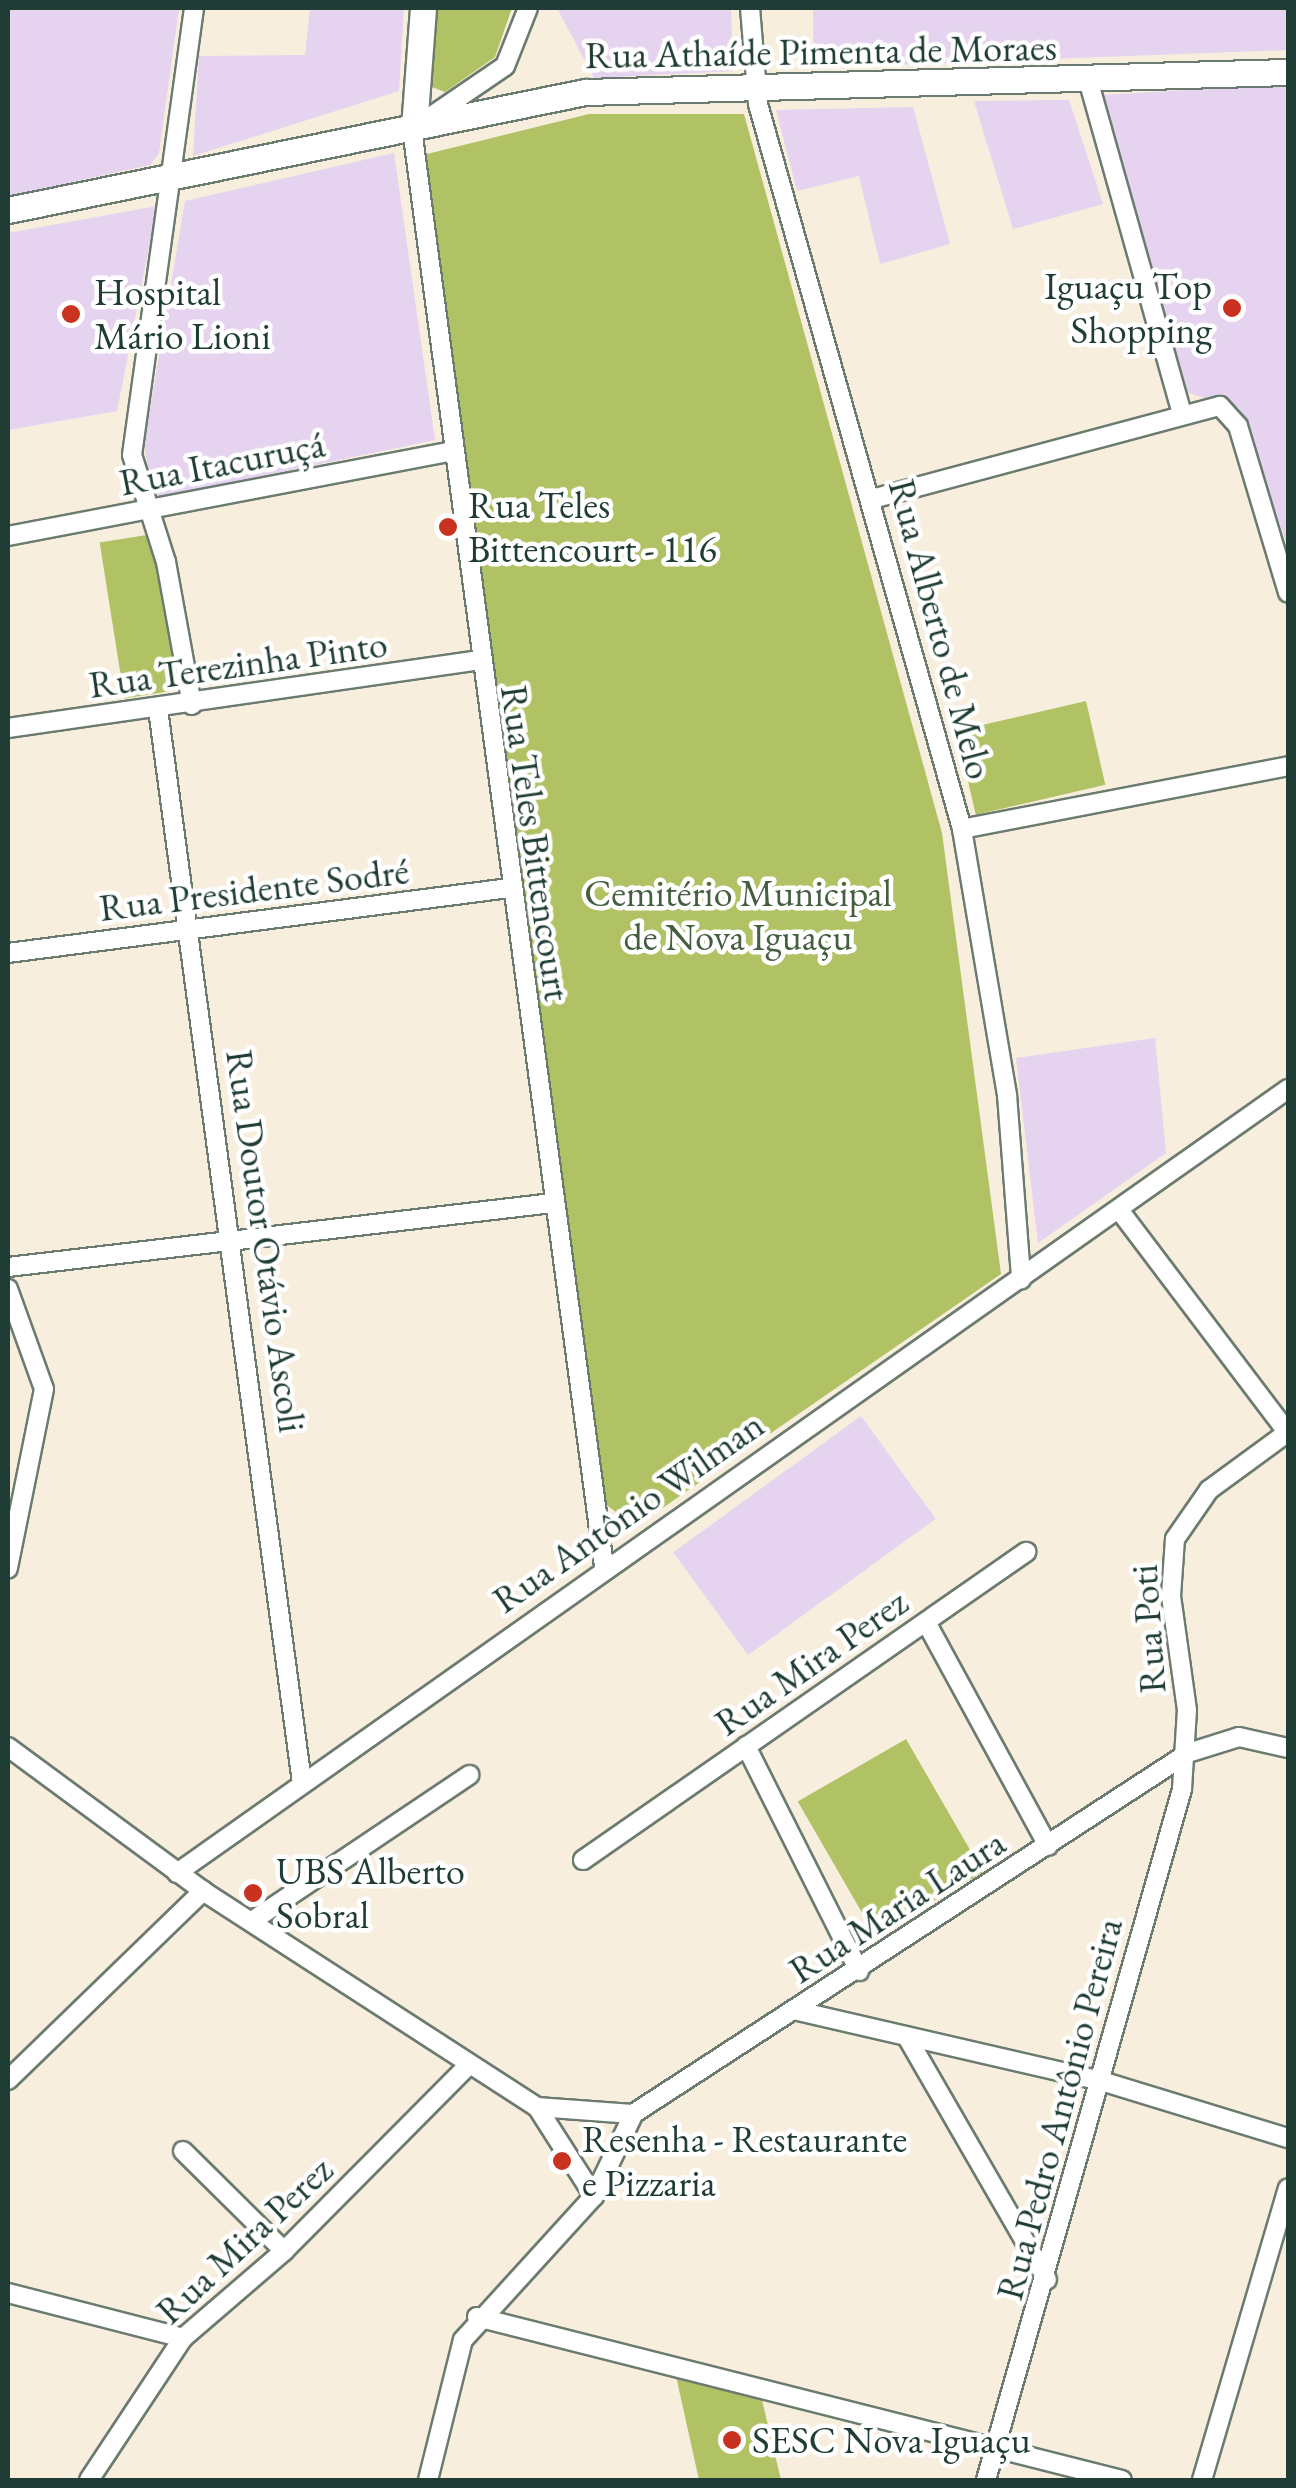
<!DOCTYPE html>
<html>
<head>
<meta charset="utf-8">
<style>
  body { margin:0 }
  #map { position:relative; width:1296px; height:2488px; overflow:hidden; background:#f7eedd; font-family:"EB Garamond",serif }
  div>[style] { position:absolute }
  .built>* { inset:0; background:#e5d3f0; transform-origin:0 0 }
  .green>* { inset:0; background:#b1c265; transform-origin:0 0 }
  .roads { filter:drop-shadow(2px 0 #6b7b6f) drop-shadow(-2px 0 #6b7b6f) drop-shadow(0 2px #6b7b6f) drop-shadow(0 -2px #6b7b6f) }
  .street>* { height:18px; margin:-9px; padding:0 9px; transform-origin:9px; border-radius:9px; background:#fff }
  .secondary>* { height:25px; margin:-12.5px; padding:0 12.5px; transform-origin:12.5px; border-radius:12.5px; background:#fff }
  .dots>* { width:28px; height:28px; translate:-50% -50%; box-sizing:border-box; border:5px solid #fff; border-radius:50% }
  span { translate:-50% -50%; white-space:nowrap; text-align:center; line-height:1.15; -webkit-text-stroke:9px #fff; paint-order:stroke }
  .street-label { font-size:38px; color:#1f3d34 }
  .poi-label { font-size:38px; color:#1f3d34 }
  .right { translate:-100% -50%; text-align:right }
  .left { translate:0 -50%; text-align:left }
  .park-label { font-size:38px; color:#445e40 }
  .frame { position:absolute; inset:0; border:10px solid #1f3d34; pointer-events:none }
</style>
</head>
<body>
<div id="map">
  <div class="built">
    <div style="clip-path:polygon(8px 8px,179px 8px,159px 153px,150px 165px,8px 196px)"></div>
    <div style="clip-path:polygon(310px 8px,404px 8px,399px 91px,193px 156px,199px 56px,305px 55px)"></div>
    <div style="clip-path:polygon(557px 8px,731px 8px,733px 71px,594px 78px)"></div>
    <div style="clip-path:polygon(813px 8px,1288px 8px,1288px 50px,814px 68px)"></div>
    <div style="clip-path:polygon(1288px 84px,1288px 548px,1240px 409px,1182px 391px,1100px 95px)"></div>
    <div style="clip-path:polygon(1069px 100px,1103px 204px,1013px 229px,974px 101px)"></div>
    <div style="clip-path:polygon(913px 107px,950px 244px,880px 264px,859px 176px,797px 191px,776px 110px)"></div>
    <div style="clip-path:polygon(394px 153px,435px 440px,153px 499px,144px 445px,185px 201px)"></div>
    <div style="clip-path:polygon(157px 206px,117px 411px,8px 430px,8px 233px)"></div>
    <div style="clip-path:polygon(1155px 1038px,1166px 1153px,1038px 1243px,1016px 1058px)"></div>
    <div style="left:861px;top:1416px;width:127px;height:232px;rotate:54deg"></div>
  </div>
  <div class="green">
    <div style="clip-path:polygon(431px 8px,512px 8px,495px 57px,445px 92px,429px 86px)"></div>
    <div style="clip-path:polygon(589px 114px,744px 114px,942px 833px,1001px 1274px,635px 1527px,603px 1502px,419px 156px)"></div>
    <div style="left:153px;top:534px;width:158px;height:54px;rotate:81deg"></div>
    <div style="left:1086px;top:701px;width:86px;height:133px;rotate:77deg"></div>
    <div style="left:906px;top:1739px;width:154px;height:125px;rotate:60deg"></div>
    <div style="clip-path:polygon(674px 2367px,762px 2400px,781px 2480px,699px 2480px)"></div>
  </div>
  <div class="roads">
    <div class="street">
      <div style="left:528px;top:8px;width:62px;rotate:111.6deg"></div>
      <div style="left:505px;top:66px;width:110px;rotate:145.7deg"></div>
      <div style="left:414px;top:128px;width:16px;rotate:90deg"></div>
      <div style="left:414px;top:144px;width:1435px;rotate:82.39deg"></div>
      <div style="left:750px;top:8px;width:96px;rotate:85.2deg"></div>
      <div style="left:758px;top:104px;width:753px;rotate:74.28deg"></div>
      <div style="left:962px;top:829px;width:270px;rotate:80.4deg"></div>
      <div style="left:1007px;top:1095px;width:185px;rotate:85.6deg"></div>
      <div style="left:1089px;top:83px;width:343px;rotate:74.3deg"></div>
      <div style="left:872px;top:499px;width:360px;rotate:-15deg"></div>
      <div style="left:1220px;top:406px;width:27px;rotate:48deg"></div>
      <div style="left:1238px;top:426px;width:174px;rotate:73.3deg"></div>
      <div style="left:8px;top:536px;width:449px;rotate:-10.8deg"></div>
      <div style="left:192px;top:705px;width:145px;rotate:-100.3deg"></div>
      <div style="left:166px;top:562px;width:112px;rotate:-107.6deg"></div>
      <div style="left:132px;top:455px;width:451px;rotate:-82.1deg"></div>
      <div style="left:158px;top:709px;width:1083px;rotate:82.36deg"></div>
      <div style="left:8px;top:728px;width:475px;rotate:-8.2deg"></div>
      <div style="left:962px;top:829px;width:332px;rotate:-10.9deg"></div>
      <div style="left:8px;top:953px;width:505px;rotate:-7.39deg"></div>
      <div style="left:1120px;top:1211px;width:278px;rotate:52.9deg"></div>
      <div style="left:8px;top:1267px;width:549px;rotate:-6.7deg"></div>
      <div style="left:8px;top:1289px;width:106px;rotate:70.2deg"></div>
      <div style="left:44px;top:1389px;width:183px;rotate:101.4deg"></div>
      <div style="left:926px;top:1622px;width:255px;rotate:61.4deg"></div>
      <div style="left:746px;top:1746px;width:252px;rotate:63.3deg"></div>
      <div style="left:8px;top:1747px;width:242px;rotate:36.4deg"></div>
      <div style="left:203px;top:1891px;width:398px;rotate:32.9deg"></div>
      <div style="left:537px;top:2107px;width:106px;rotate:57.4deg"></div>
      <div style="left:583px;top:1860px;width:540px;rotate:-34.81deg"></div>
      <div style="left:177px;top:1873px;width:1360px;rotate:-35.21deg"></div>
      <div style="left:252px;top:1921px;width:262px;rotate:-33.9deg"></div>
      <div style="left:798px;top:2011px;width:308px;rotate:13deg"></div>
      <div style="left:1098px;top:2080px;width:199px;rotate:17deg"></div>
      <div style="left:907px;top:2037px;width:280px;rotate:60deg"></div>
      <div style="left:8px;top:2080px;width:272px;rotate:-44.1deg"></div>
      <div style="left:537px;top:2107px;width:96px;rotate:4.2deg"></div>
      <div style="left:633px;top:2114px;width:662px;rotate:-33.04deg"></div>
      <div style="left:1188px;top:1753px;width:53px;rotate:-17.4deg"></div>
      <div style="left:1239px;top:1737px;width:50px;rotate:12.7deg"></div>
      <div style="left:183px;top:2151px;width:142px;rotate:44.7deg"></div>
      <div style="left:8px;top:2293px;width:181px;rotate:14.4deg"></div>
      <div style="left:477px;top:2317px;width:665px;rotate:14.18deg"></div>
      <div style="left:89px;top:2480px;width:170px;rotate:-56.5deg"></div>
      <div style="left:183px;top:2338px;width:133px;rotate:-40.7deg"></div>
      <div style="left:284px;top:2251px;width:261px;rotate:-45.2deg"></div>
      <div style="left:428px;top:2480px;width:144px;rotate:-76deg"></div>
      <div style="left:463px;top:2340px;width:195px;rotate:-47.7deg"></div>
      <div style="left:594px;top:2196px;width:90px;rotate:-64.3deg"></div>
      <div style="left:986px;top:2480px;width:718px;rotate:-74.16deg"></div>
      <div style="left:1182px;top:1789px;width:79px;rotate:-86.4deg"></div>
      <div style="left:1187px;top:1710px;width:115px;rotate:-98deg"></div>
      <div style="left:1171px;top:1596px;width:57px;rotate:-86deg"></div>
      <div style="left:1175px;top:1539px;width:60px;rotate:-55.2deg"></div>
      <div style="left:1209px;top:1490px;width:98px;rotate:-36.3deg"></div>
      <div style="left:1202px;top:2480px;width:304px;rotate:-73.6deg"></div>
    </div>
    <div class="secondary">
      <div style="left:414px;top:128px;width:120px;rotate:-85.7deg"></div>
      <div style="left:8px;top:210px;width:589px;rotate:-11.56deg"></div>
      <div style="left:585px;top:92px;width:703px;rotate:-1.63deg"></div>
    </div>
  </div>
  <div class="dots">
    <div style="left:1232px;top:308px;background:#c8321e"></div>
    <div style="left:71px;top:314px;background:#c8321e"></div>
    <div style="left:448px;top:527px;background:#c8321e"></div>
    <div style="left:253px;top:1893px;background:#c8321e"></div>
    <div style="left:562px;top:2161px;background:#c8321e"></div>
    <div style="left:732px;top:2440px;background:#c8321e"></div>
  </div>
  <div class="street-label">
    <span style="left:821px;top:51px;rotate:-1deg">Rua Athaíde Pimenta de Moraes</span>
    <span style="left:222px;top:463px;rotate:-11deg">Rua Itacuruçá</span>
    <span style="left:941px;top:629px;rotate:75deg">Rua Alberto de Melo</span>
    <span style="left:238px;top:664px;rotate:-8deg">Rua Terezinha Pinto</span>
    <span style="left:536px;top:843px;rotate:82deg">Rua Teles Bittencourt</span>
    <span style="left:254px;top:889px;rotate:-7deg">Rua Presidente Sodré</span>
    <span style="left:266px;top:1241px;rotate:82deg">Rua Doutor Otávio Ascoli</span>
    <span style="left:628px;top:1512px;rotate:-35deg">Rua Antônio Wilman</span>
    <span style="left:1148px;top:1629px;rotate:-94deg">Rua Poti</span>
    <span style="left:811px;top:1662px;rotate:-35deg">Rua Mira Perez</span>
    <span style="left:897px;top:1906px;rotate:-33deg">Rua Maria Laura</span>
    <span style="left:1059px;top:2109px;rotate:-75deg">Rua Pedro Antônio Pereira</span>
    <span style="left:244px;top:2240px;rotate:-43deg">Rua Mira Perez</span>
  </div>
  <div class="poi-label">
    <span class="right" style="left:1212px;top:308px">Iguaçu Top<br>Shopping</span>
    <span class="left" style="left:94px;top:314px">Hospital<br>Mário Lioni</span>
    <span class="left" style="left:468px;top:527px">Rua Teles<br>Bittencourt - 116</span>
    <span class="left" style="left:276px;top:1893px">UBS Alberto<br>Sobral</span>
    <span class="left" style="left:582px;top:2161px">Resenha - Restaurante<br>e Pizzaria</span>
    <span class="left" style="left:752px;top:2440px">SESC Nova Iguaçu</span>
  </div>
  <div class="park-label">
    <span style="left:738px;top:915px">Cemitério Municipal<br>de Nova Iguaçu</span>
  </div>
  <div class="frame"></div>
</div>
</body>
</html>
